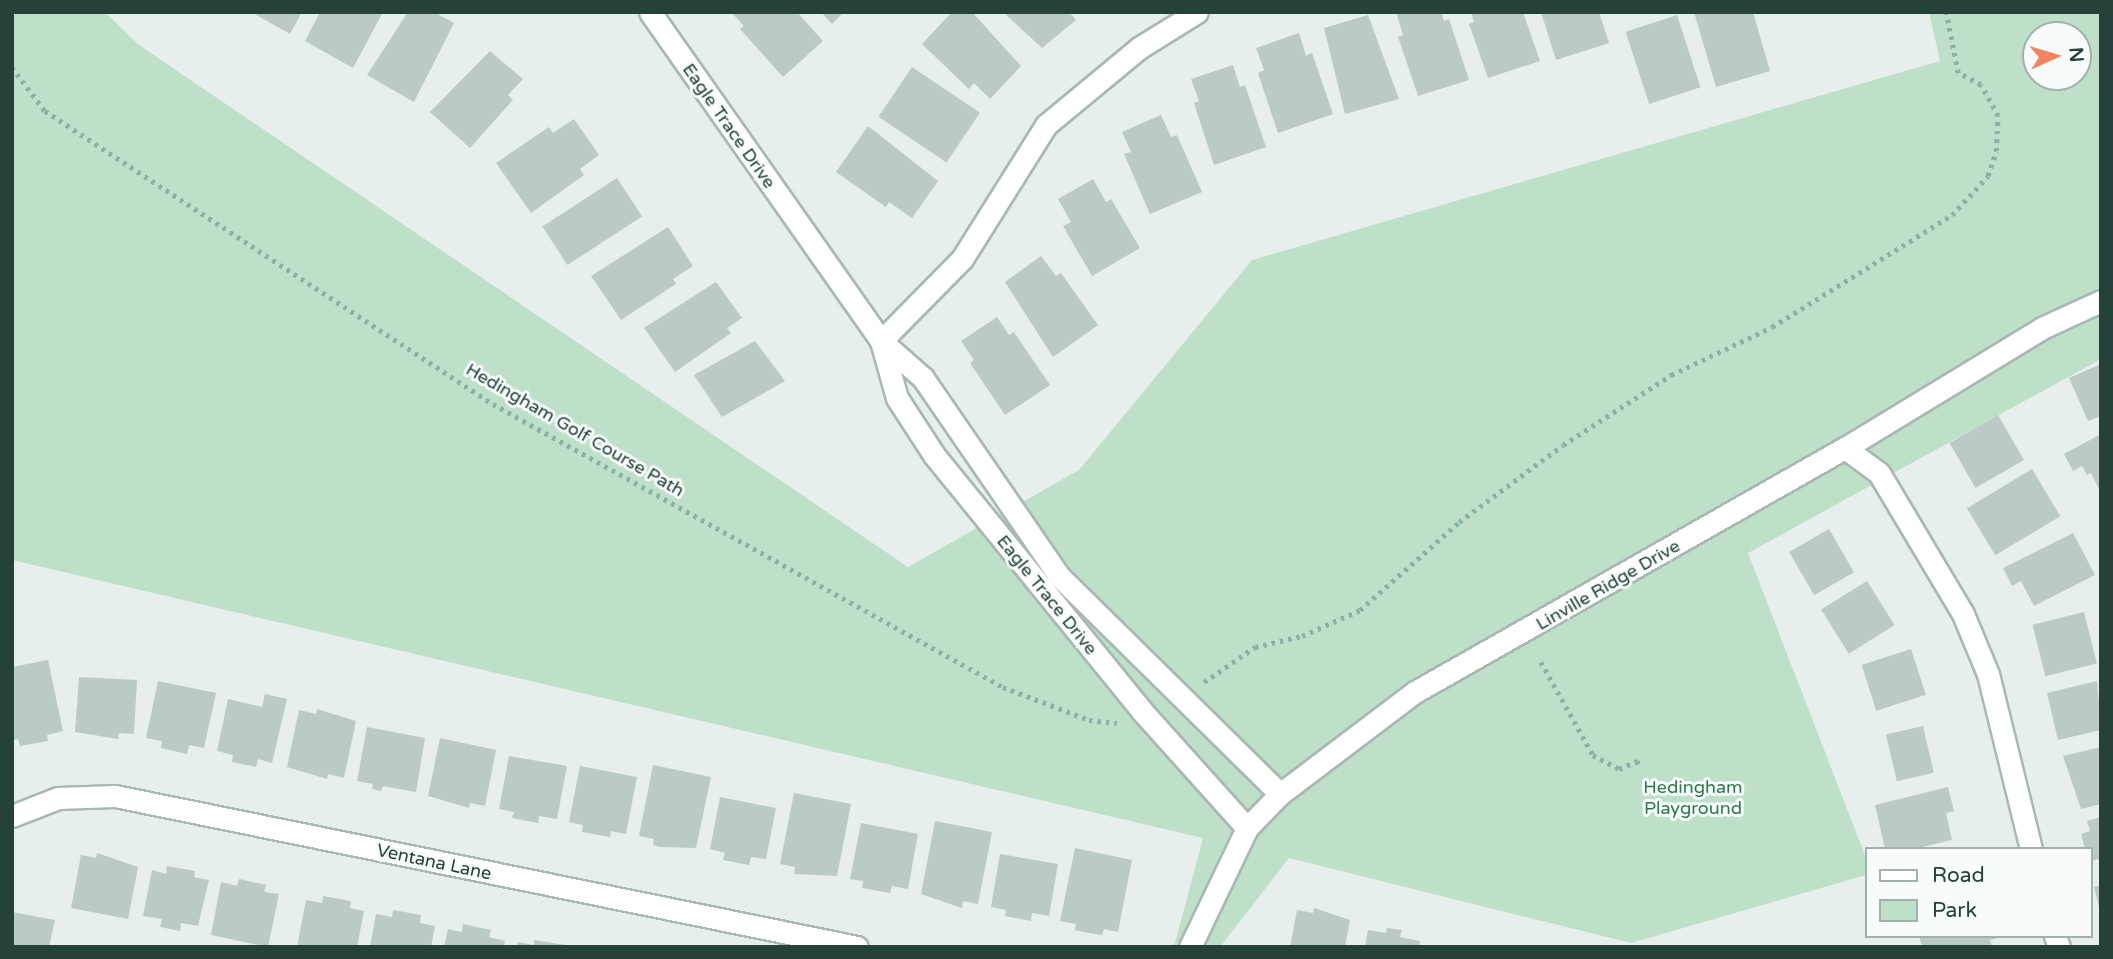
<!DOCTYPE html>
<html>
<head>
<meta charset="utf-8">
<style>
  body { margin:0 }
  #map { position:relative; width:2113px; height:959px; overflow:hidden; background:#e6efeb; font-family:"Varela Round",sans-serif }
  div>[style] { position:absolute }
  .green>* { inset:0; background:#bfe0c8 }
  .building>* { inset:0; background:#bbcac4; transform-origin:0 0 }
  .path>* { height:4.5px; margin-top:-2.25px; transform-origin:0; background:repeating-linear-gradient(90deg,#86b3a5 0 3.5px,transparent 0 8.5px) }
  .roads { filter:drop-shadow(2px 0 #a8b8b2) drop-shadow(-2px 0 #a8b8b2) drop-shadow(0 2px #a8b8b2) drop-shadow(0 -2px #a8b8b2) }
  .minor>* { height:21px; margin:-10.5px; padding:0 10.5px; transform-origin:10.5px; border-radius:10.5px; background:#fff }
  span { translate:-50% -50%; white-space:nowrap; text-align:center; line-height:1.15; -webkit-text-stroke:6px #f7fbf9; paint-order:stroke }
  .street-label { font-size:18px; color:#24423a }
  .park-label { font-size:18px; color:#2d7a4b }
  .frame { position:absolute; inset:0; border:14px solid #24423a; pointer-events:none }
  .legend { position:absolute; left:1865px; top:847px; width:228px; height:91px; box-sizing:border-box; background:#f7fbf9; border:2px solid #a3b1ad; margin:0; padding:9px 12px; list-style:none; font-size:21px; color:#24423a }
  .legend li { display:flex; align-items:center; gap:14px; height:35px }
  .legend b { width:35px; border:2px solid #a3b1ad }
  .north { position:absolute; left:2022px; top:21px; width:70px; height:70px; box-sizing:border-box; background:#f7fbf9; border:2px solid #a3b1ad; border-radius:50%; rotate:86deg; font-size:19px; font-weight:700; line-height:28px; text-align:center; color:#24423a }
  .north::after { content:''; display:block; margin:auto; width:24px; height:32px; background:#f4845f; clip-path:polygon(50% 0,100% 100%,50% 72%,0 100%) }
</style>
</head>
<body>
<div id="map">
  <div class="green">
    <div style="clip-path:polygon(evenodd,12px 12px,105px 12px,139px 45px,908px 567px,1079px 470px,1252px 260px,1940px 61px,1929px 12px,2101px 12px,2101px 359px,1748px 553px,1866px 858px,1866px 875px,1631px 943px,1289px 858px,1220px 947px,1174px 947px,1203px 838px,12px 560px,12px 12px,2036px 35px,2078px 35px,2078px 77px,2036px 77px,2036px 35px)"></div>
  </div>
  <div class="building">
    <div style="clip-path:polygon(251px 12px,302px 12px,290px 34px)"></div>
    <div style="clip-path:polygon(320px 12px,383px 12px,353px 68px,305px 41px)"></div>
    <div style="clip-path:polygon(408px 12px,434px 12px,454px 23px,414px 102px,367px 75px)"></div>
    <div style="clip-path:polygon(731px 12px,797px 12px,823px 41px,783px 77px,740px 29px,744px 26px)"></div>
    <div style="clip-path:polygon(821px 12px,844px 12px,832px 24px)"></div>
    <div style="clip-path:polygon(952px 12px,972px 12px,1021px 66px,990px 99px,974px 83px,969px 89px,922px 44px)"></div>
    <div style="clip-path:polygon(1003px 12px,1069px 12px,1076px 20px,1042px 48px)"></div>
    <div style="clip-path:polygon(1396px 12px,1441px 12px,1444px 21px,1449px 19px,1469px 80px,1418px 96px,1398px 37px,1403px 35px)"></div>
    <div style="clip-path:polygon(1471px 12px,1523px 12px,1540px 61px,1488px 78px,1469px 24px,1474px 22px)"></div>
    <div style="clip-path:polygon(1541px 12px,1599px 12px,1609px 43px,1556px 60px)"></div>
    <div style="clip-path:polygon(1694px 12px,1753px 12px,1770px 71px,1716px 87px)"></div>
    <div style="clip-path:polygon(1368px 15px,1399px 99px,1345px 114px,1324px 28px)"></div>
    <div style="left:1677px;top:15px;width:76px;height:54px;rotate:72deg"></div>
    <div style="clip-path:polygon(1299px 33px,1306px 56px,1312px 53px,1333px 114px,1278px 133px,1258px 73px,1264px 70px,1256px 48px)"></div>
    <div style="clip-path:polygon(490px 51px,523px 79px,508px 95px,513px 100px,470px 148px,430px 112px)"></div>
    <div style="clip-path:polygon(1233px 65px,1240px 87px,1245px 85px,1266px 147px,1214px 165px,1194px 103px,1199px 101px,1191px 79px)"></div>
    <div style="left:912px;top:67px;width:82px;height:60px;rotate:34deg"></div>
    <div style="clip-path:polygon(1161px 115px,1171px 137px,1177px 135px,1202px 192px,1150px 214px,1124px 154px,1131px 152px,1122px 132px)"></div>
    <div style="clip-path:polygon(574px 119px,599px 155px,580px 169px,584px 175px,531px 213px,496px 163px,549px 127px,553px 133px)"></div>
    <div style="clip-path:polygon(868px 126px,938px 181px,912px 218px,889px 202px,886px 207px,836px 172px)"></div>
    <div style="left:617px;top:178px;width:46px;height:89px;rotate:57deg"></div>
    <div style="clip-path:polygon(1093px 179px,1106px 202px,1111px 199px,1140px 248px,1092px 276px,1063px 226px,1071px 222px,1058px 199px)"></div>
    <div style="clip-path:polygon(668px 227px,693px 266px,673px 279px,676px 284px,621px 320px,591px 276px)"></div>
    <div style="clip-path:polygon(1041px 256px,1056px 276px,1061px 273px,1098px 325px,1053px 357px,1005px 282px)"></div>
    <div style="clip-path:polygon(716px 282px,742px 318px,727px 328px,731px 333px,675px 372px,644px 328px)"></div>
    <div style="clip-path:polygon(997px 317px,1009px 335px,1014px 332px,1050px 385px,1005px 415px,970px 363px,974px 360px,961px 341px)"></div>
    <div style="clip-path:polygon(755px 341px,785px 381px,722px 417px,694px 375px)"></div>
    <div style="clip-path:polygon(2101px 364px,2101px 416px,2088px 421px,2069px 378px)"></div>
    <div style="left:1998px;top:415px;width:52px;height:56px;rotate:60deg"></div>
    <div style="clip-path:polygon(2101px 434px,2101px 493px,2091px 473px,2087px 475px,2082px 466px,2073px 471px,2064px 454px)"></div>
    <div style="left:2032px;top:469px;width:55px;height:76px;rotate:59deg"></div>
    <div style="left:1829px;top:529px;width:50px;height:46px;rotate:60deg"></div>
    <div style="clip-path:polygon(2073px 533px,2095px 575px,2034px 606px,2021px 581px,2012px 586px,2003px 568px)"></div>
    <div style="left:1867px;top:581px;width:52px;height:54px;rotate:58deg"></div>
    <div style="left:2084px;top:612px;width:53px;height:53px;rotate:76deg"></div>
    <div style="left:1911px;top:649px;width:48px;height:52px;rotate:72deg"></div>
    <div style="clip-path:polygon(48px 660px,63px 731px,47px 735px,48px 741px,20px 746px,18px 739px,12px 740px,12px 667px)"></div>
    <div style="clip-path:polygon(79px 677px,137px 680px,134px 734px,119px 733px,118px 739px,75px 732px)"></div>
    <div style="clip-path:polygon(158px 681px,216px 693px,204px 748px,189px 745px,187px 754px,161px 748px,162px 741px,146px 738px)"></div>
    <div style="clip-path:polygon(2097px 681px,2101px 730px,2058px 740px,2047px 693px)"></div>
    <div style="clip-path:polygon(265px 694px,287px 699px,272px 763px,258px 759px,256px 767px,232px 762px,233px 755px,217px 751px,228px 699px,262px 707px)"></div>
    <div style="clip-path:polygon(317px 709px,356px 721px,344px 778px,328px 774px,327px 779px,287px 767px,299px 710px,316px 714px)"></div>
    <div style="left:1923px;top:726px;width:48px;height:38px;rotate:77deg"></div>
    <div style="clip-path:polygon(367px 727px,425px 738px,416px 792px,383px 786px,381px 791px,372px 789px,373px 784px,357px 781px)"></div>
    <div style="clip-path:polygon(440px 738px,496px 750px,485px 806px,470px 803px,469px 808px,428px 796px)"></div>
    <div style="clip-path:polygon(2101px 747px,2101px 804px,2081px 809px,2063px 756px)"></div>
    <div style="clip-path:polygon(509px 756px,567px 766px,557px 819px,539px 816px,538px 823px,512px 818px,514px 812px,499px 809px)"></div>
    <div style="clip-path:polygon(653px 765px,711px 777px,696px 848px,660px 847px,653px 845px,654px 839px,639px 836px)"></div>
    <div style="clip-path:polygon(580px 766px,637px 777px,626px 834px,611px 831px,610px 837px,582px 832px,583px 825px,569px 822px)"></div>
    <div style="clip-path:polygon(1948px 787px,1954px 811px,1946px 813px,1952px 840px,1914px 849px,1885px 849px,1875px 805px)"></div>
    <div style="clip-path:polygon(794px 793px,851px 804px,837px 876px,794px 874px,795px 867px,780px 864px)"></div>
    <div style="clip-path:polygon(720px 797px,776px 808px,766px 859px,751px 857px,749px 865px,723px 860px,725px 853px,710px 849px)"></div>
    <div style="clip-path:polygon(2101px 817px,2101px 864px,2100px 865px,2098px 859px,2090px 861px,2090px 849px,2085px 849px,2081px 834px,2090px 831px,2087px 821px)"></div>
    <div style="clip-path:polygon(935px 821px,992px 832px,978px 904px,963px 901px,962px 908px,921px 894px)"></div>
    <div style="clip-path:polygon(861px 823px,918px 834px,908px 889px,892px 886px,890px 893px,862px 888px,863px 881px,850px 879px)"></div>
    <div style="clip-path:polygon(1075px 848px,1132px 860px,1118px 932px,1104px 929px,1102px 935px,1083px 932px,1075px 930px,1076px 924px,1060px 921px)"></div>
    <div style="clip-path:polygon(97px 853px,138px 867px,128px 919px,71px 908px,81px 855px,96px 858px)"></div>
    <div style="clip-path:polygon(1000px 854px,1058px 864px,1049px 916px,1032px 913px,1031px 921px,1005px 916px,1006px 910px,991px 907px)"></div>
    <div style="clip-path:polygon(167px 866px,195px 871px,194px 877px,209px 880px,198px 926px,181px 923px,180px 931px,160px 927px,162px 919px,143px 916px,152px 870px,166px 874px)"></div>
    <div style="clip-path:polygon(239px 879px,266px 885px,264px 892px,279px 894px,268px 947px,211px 935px,221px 882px,237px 886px)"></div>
    <div style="clip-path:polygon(2101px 885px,2101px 911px,2100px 911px,2094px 887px)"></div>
    <div style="clip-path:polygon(323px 896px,351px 901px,350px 908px,364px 911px,357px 947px,297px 947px,306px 900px,322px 903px)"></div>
    <div style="clip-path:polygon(1314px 908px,1350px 920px,1345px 947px,1290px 947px,1297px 910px,1313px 913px)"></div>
    <div style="clip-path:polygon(393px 910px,421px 915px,420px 923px,435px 926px,431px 947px,370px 947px,376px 914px,392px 917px)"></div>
    <div style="clip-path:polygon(12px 912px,55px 920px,49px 947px,12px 947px)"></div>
    <div style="clip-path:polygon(463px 924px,491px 930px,489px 937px,505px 941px,504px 947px,444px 947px,448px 929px,462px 932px)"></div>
    <div style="clip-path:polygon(1387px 928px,1402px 930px,1400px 937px,1420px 941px,1419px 947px,1365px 947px,1368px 930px,1386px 933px)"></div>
    <div style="clip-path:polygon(1919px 936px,2001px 936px,2001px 937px,1990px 940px,1992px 947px,1922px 947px)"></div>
    <div style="clip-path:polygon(534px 940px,566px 945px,566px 947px,517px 947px,518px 942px,534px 945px)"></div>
  </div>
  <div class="path">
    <div style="left:12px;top:67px;width:55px;rotate:53.1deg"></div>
    <div style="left:45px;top:111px;width:535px;rotate:33.19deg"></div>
    <div style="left:493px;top:404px;width:583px;rotate:29.03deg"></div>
    <div style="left:1003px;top:687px;width:92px;rotate:21deg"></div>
    <div style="left:1089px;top:720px;width:28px;rotate:6deg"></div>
    <div style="left:1541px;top:662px;width:107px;rotate:60.8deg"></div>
    <div style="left:1593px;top:755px;width:30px;rotate:28deg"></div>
    <div style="left:1619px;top:769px;width:20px;rotate:-24deg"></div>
    <div style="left:1637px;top:761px;width:4px;rotate:63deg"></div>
    <div style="left:1204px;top:682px;width:62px;rotate:-34.5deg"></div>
    <div style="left:1255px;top:647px;width:48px;rotate:-13.2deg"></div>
    <div style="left:1302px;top:636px;width:64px;rotate:-24.1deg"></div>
    <div style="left:1360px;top:610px;width:132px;rotate:-41.6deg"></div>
    <div style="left:1459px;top:522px;width:129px;rotate:-36.5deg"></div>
    <div style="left:1563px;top:445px;width:129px;rotate:-32.9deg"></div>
    <div style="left:1671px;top:375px;width:112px;rotate:-25.4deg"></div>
    <div style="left:1772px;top:327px;width:212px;rotate:-31.9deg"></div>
    <div style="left:1952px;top:215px;width:53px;rotate:-47.3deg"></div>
    <div style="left:1988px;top:176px;width:26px;rotate:-72deg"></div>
    <div style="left:1996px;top:151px;width:35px;rotate:-87deg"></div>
    <div style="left:1998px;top:116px;width:35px;rotate:-119deg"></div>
    <div style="left:1981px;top:85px;width:26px;rotate:-152deg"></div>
    <div style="left:1958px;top:73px;width:62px;rotate:-101.1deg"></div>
  </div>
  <div class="roads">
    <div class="minor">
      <div style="left:650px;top:12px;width:402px;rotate:54.9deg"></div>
      <div style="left:881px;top:341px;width:56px;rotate:41.4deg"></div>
      <div style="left:923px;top:378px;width:242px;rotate:55.5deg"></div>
      <div style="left:1060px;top:577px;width:309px;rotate:44.6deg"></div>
      <div style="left:881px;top:341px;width:59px;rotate:74.3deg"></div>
      <div style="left:897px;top:398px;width:68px;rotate:57deg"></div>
      <div style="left:934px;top:455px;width:328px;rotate:50.9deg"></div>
      <div style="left:1141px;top:710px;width:159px;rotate:48.1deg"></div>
      <div style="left:881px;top:341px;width:115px;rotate:-45.4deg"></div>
      <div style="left:962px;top:259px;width:158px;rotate:-57.9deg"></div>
      <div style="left:1046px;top:125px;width:121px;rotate:-39.6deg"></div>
      <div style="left:1139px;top:48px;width:68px;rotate:-31.8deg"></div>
      <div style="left:1845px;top:448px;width:42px;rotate:36.3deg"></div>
      <div style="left:1879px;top:473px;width:164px;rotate:59.2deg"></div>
      <div style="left:1963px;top:614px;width:65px;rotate:67.4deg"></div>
      <div style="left:1988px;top:674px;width:180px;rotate:76.2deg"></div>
      <div style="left:12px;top:816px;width:49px;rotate:-21.4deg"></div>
      <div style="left:58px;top:798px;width:57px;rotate:-2deg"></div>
      <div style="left:115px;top:796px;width:757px;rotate:11.5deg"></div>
      <div style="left:2055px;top:936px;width:12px;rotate:70deg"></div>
      <div style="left:1190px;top:947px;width:132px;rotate:-64.4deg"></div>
      <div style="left:1247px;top:828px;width:47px;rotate:-45.9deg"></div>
      <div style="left:1280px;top:794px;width:169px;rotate:-37.1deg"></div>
      <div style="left:1415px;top:692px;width:494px;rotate:-29.6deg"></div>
      <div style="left:1845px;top:448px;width:231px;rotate:-31.3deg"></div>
      <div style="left:2042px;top:328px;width:65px;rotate:-24.6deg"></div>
    </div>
  </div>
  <div class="street-label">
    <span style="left:729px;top:126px;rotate:55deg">Eagle Trace Drive</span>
    <span style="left:575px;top:430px;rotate:30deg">Hedingham Golf Course Path</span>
    <span style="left:1608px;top:585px;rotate:-30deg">Linville Ridge Drive</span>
    <span style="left:1047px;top:595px;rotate:51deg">Eagle Trace Drive</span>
    <span style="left:434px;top:862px;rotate:12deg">Ventana Lane</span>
  </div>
  <div class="park-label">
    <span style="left:1693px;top:798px">Hedingham<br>Playground</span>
  </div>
  <div class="frame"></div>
  <ul class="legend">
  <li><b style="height:9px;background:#fff"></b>Road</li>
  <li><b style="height:19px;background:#bfe0c8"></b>Park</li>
  </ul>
  <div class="north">N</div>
</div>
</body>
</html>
